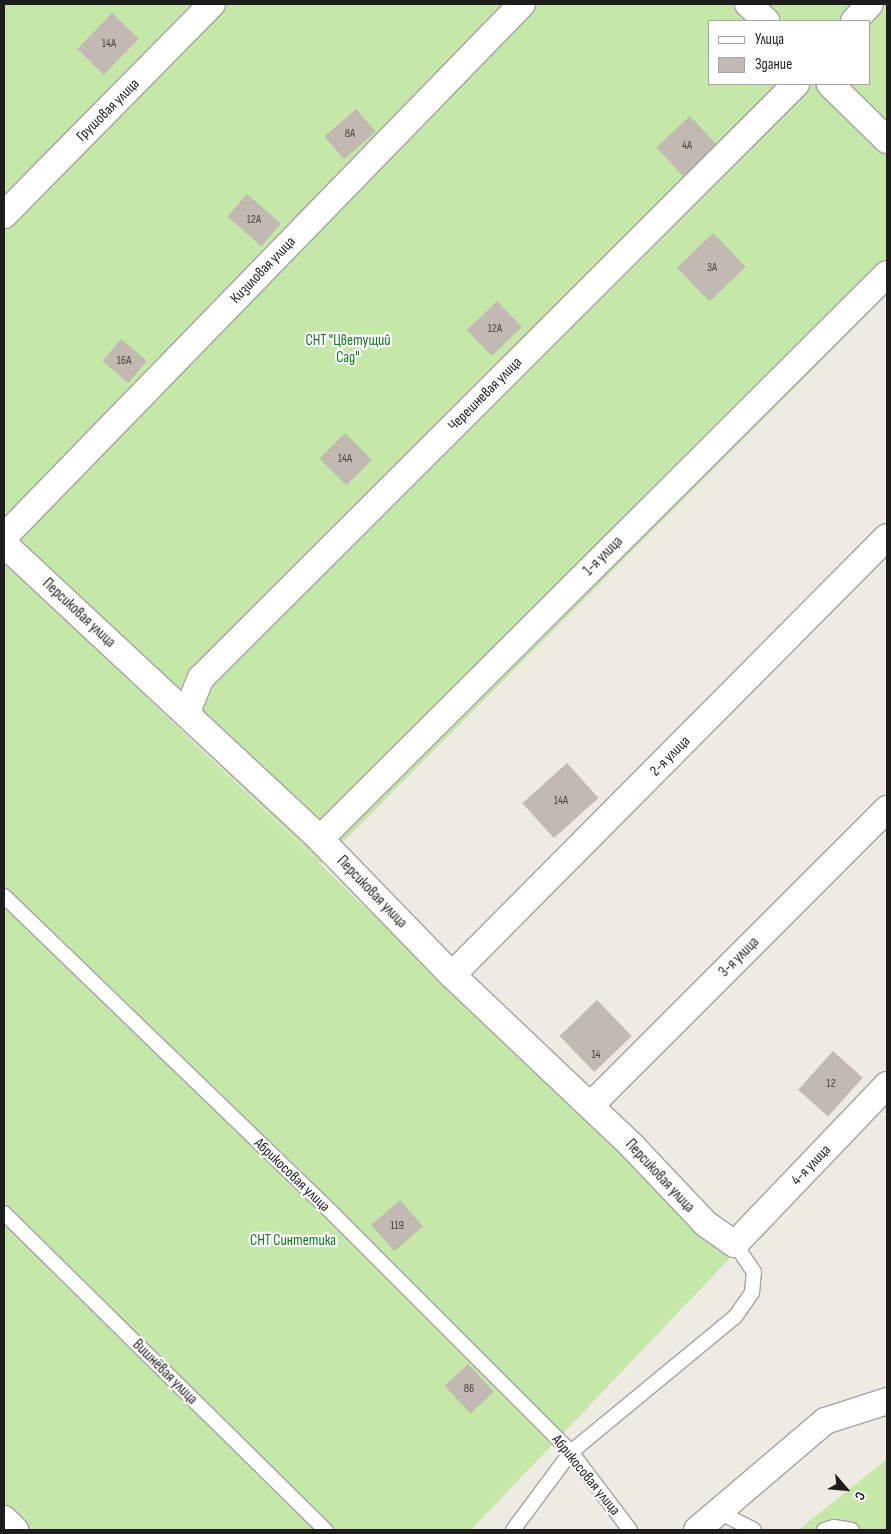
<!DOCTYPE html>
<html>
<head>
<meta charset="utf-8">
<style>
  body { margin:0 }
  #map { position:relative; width:891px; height:1534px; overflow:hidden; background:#eeebe3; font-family:"Sofia Sans Condensed",sans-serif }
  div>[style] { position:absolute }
  .grass>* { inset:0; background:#c5e8a9 }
  .building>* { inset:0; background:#c2bab2; transform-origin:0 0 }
  .roads { filter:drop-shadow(1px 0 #a4a4a4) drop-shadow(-1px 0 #a4a4a4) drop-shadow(0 1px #a4a4a4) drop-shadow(0 -1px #a4a4a4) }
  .lane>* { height:14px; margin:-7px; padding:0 7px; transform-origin:7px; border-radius:7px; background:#fff }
  .street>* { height:26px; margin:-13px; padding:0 13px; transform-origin:13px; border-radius:13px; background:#fff }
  span { translate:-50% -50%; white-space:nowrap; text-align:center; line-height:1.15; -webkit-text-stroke:4.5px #fff; paint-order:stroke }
  .number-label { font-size:12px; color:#464442 }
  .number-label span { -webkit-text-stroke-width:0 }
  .street-label { font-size:15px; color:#1d1d1d }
  .park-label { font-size:15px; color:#0d791b }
  .frame { position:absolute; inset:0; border:5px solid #1d1d1d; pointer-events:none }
  .legend { position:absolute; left:708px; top:20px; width:162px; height:65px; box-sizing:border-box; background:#fff; border:1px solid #a5a5a5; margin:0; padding:6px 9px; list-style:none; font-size:15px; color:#1d1d1d }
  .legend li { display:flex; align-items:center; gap:10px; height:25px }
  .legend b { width:25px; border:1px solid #a5a5a5 }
  .north { position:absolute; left:821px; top:1464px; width:50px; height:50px; -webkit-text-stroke:4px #fff; paint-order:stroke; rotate:117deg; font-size:14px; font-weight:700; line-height:20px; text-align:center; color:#1d1d1d }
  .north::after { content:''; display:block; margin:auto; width:18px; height:22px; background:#1d1d1d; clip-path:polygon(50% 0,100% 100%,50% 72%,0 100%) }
</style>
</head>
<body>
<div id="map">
  <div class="grass">
    <div style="clip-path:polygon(evenodd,4px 4px,887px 4px,887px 295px,321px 864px,4px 557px,4px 4px,710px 21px,870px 21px,870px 84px,710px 84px,710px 21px)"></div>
    <div style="clip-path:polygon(4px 560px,730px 1258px,471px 1530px,28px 1530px,4px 1506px)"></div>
    <div style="clip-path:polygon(887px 1459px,887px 1530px,798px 1530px)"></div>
  </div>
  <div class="building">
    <div style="left:112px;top:13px;width:37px;height:50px;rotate:44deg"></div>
    <div style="left:356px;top:109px;width:30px;height:42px;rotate:49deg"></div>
    <div style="left:690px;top:116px;width:40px;height:46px;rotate:47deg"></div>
    <div style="left:247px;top:194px;width:45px;height:30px;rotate:41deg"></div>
    <div style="left:713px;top:233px;width:47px;height:50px;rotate:46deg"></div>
    <div style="left:497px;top:301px;width:36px;height:42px;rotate:46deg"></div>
    <div style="left:121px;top:339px;width:34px;height:29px;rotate:40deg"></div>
    <div style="left:345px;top:433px;width:38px;height:36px;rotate:45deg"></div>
    <div style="left:567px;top:763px;width:47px;height:60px;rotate:48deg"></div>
    <div style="left:597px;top:1000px;width:50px;height:52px;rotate:46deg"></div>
    <div style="left:833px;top:1051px;width:40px;height:52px;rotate:42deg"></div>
    <div style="left:400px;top:1200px;width:35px;height:38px;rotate:49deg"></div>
    <div style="left:468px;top:1364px;width:38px;height:32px;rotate:47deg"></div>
  </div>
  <div class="roads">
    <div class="lane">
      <div style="left:4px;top:896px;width:460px;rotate:44deg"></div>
      <div style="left:335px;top:1216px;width:334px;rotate:45deg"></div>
      <div style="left:571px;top:1452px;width:98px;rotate:52.9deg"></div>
      <div style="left:4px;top:1213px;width:452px;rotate:44.6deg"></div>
      <div style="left:719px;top:1512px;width:39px;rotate:27deg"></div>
      <div style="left:513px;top:1530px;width:97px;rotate:-53.4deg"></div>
      <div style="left:571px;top:1452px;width:212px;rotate:-39.5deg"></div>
      <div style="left:735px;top:1317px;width:29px;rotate:-55deg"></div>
      <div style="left:752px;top:1293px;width:21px;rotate:-85deg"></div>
      <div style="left:754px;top:1272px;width:34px;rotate:-124deg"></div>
      <div style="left:824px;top:1530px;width:10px;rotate:-17deg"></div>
      <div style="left:834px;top:1527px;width:18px;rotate:9deg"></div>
    </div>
    <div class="street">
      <div style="left:748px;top:4px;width:25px;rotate:43deg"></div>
      <div style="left:854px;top:21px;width:23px;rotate:-47deg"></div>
      <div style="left:830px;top:84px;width:80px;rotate:44.5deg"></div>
      <div style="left:4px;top:215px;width:296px;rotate:-45.4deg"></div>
      <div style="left:4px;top:537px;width:743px;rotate:-45.82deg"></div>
      <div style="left:4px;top:544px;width:432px;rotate:43deg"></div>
      <div style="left:320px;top:839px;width:190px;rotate:45.9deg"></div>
      <div style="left:452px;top:975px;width:250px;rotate:43.5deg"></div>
      <div style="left:633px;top:1147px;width:106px;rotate:46.5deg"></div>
      <div style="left:706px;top:1224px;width:35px;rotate:35deg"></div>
      <div style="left:735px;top:1244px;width:220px;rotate:-46.3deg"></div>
      <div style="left:187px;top:712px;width:37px;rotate:-68deg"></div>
      <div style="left:201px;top:678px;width:841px;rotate:-44.95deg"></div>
      <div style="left:320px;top:839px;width:800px;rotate:-44.9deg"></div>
      <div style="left:452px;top:975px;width:617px;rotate:-45.2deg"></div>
      <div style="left:591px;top:1105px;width:419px;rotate:-45deg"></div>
      <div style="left:4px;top:1519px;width:16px;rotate:45deg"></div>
      <div style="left:697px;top:1530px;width:168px;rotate:-40.4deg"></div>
      <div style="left:825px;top:1421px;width:65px;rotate:-17.9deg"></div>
    </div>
  </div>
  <div class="number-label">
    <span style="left:109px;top:44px">14А</span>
    <span style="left:350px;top:134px">8А</span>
    <span style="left:687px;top:146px">4А</span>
    <span style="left:254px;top:220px">12А</span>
    <span style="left:712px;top:268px">3А</span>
    <span style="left:495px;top:329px">12А</span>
    <span style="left:124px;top:361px">16А</span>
    <span style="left:345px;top:459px">14А</span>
    <span style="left:561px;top:801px">14А</span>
    <span style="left:596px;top:1055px">14</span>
    <span style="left:831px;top:1084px">12</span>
    <span style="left:397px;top:1226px">119</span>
    <span style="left:469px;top:1389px">86</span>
  </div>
  <div class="street-label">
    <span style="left:108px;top:110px;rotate:-45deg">Грушовая улица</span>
    <span style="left:263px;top:270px;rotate:-46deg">Кизиловая улица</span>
    <span style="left:485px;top:394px;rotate:-45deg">Черешневая улица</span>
    <span style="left:603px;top:556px;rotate:-45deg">1-я улица</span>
    <span style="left:79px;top:613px;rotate:43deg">Персиковая улица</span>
    <span style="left:670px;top:756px;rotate:-45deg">2-я улица</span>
    <span style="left:372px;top:892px;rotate:46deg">Персиковая улица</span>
    <span style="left:739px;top:957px;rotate:-45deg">3-я улица</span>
    <span style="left:811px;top:1165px;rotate:-46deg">4-я улица</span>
    <span style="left:292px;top:1175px;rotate:44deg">Абрикосовая улица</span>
    <span style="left:660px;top:1176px;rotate:47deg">Персиковая улица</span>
    <span style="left:165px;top:1372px;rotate:45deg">Вишнёвая улица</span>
    <span style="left:586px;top:1475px;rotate:51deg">Абрикосовая улица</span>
  </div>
  <div class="park-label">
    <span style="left:348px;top:349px">СНТ "Цветущий<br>Сад"</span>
    <span style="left:293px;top:1241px">СНТ Синтетика</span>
  </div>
  <div class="frame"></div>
  <ul class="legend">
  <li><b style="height:6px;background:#fff"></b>Улица</li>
  <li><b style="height:14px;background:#c2bab2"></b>Здание</li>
  </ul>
  <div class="north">С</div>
</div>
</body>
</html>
